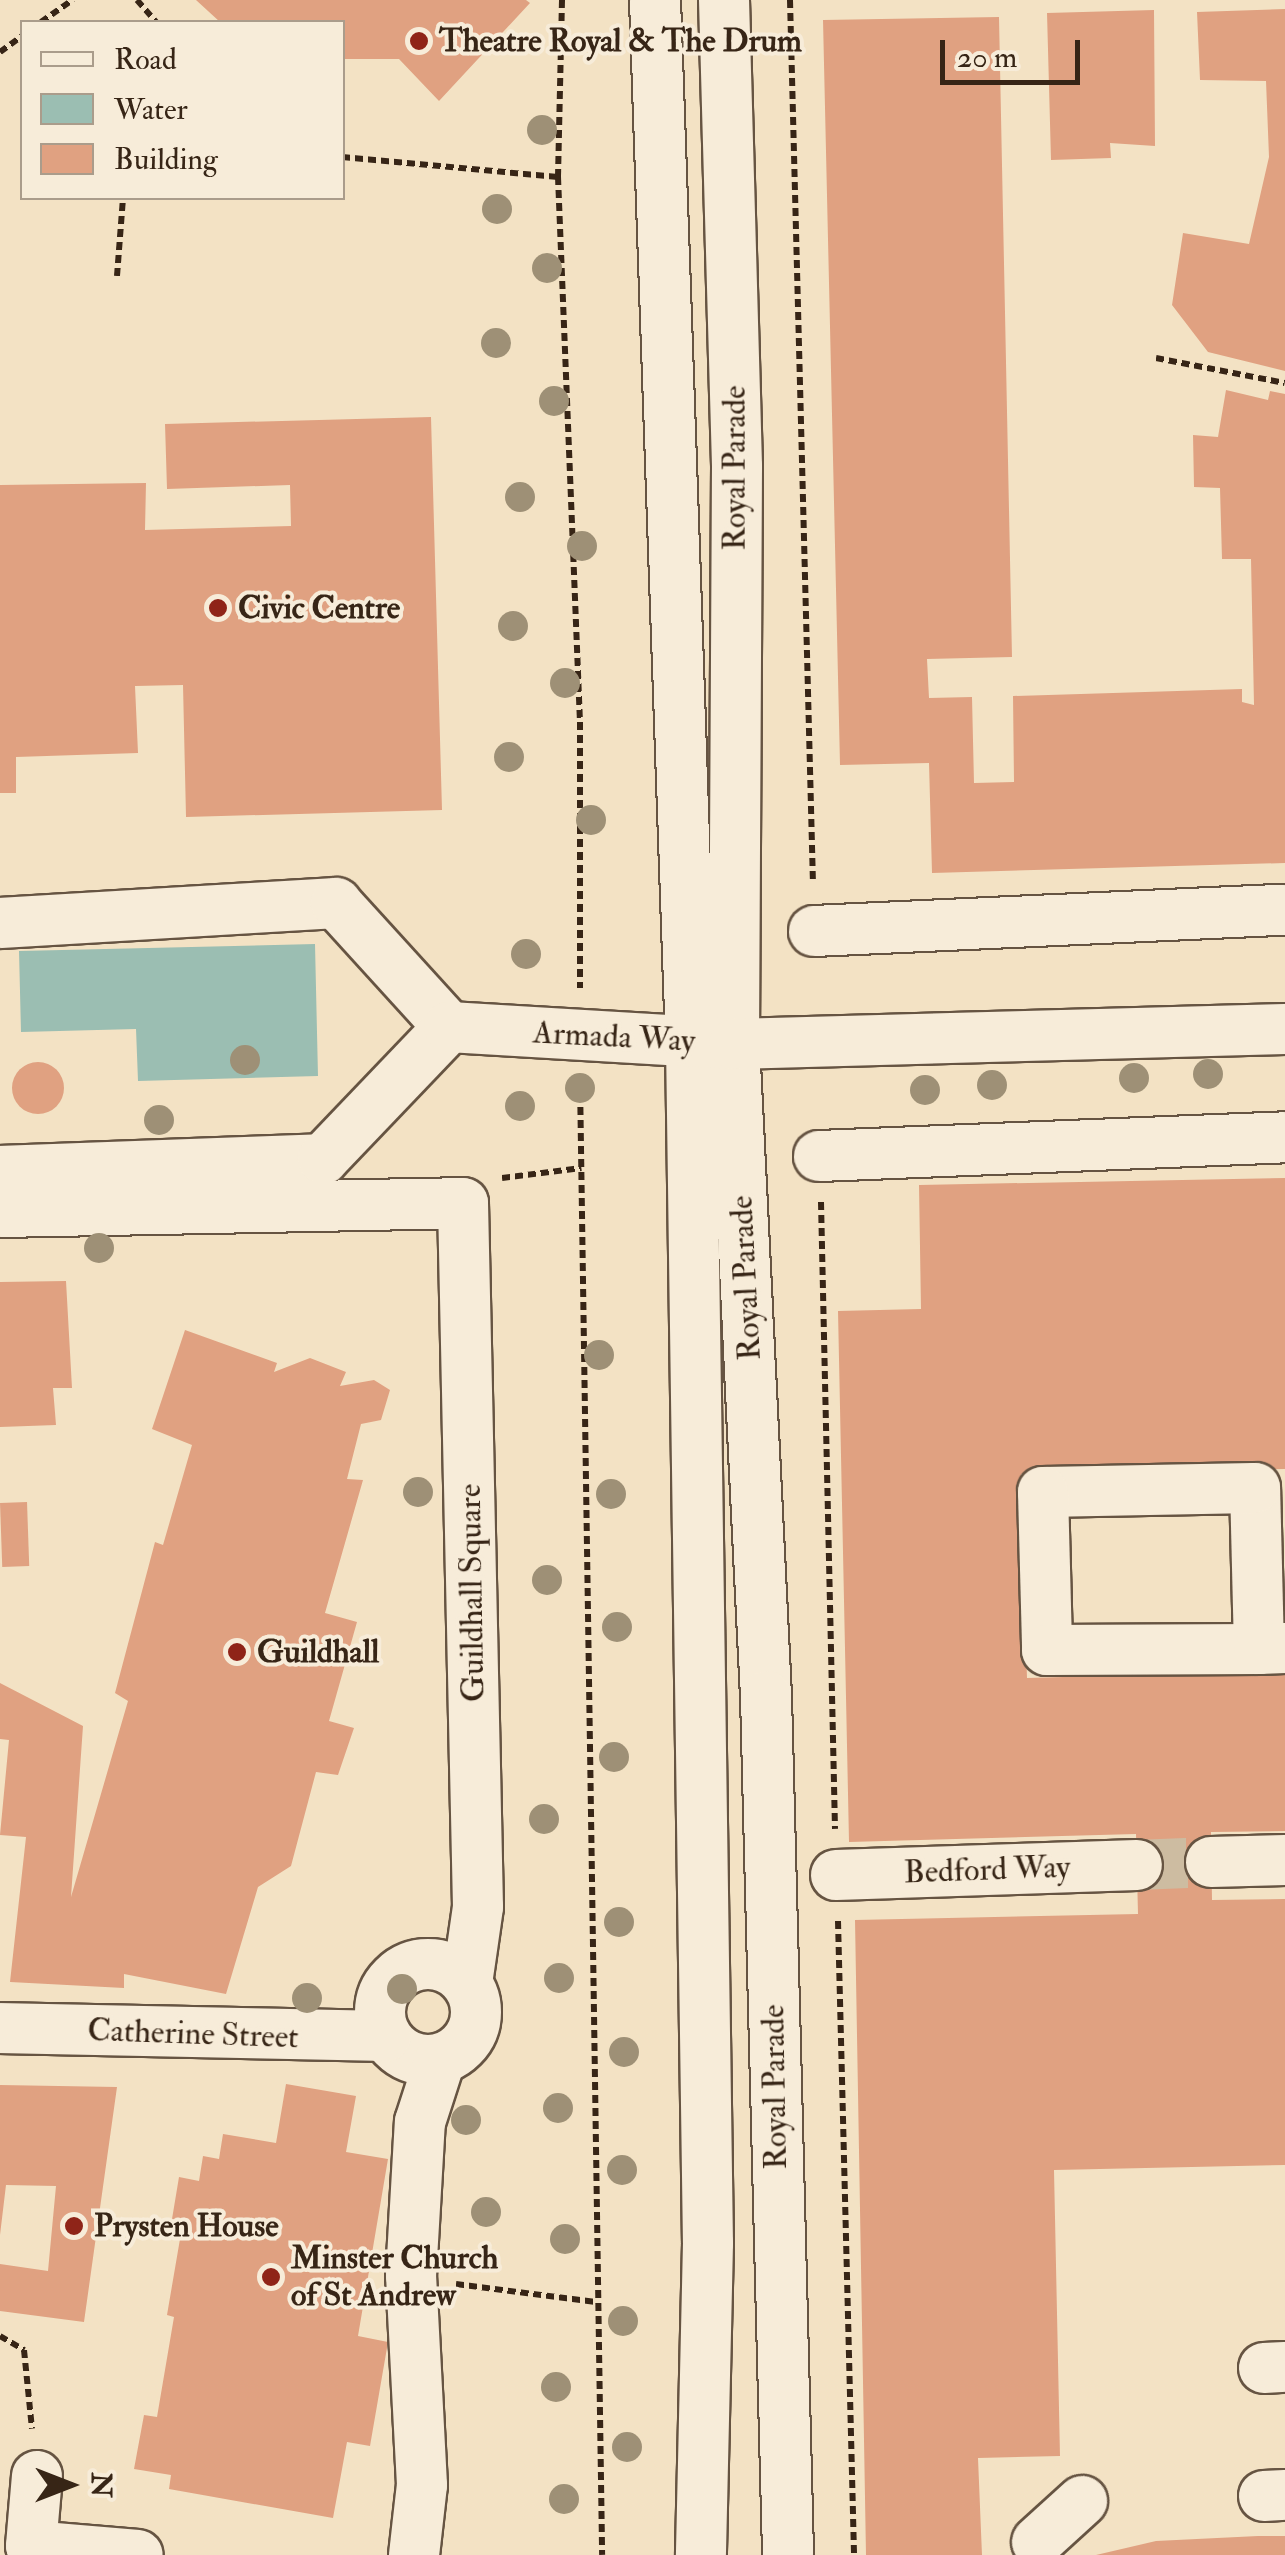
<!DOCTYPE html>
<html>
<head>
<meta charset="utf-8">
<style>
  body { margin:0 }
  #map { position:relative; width:1285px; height:2555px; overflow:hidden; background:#f3e2c4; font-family:"IM FELL Double Pica",serif }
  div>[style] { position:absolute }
  .water>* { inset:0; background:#9bbeb2 }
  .building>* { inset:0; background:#e0a181; transform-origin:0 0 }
  .round { border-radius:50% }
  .minor-tunnel>* { height:50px; margin-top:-25px; transform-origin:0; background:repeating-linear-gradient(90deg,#cdbca1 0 50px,transparent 0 75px) }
  .path>* { height:6px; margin-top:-3px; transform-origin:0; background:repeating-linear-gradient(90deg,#372516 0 8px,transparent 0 13px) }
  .roads { filter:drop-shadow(2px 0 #665442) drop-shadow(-2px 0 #665442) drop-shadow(0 2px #665442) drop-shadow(0 -2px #665442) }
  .minor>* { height:50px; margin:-25px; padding:0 25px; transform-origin:25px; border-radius:25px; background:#f7ecd9 }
  .minor>.ring { margin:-25px; padding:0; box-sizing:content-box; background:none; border:50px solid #f7ecd9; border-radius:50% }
  .trees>* { width:30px; height:30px; margin:-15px; border-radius:50%; background:#9e9076 }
  .dots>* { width:28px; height:28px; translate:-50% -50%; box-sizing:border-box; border:5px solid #f7ecd9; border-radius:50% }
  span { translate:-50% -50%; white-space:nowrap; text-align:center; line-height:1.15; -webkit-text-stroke:8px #f7ecd9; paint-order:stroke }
  .poi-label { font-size:32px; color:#372516; font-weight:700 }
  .left { translate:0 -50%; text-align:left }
  .street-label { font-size:32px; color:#372516 }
  .legend { position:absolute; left:20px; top:20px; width:325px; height:180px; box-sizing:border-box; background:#f7ecd9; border:2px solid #aa9c8b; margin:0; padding:12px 18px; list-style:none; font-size:30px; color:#372516 }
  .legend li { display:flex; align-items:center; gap:20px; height:50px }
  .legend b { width:50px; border:2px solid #aa9c8b }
  .north { position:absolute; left:20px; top:2435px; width:100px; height:100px; -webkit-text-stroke:8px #f7ecd9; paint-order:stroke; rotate:90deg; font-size:28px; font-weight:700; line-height:40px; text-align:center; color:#372516 }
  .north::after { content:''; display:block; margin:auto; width:35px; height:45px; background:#372516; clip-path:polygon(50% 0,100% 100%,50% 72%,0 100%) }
  .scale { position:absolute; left:940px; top:40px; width:140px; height:45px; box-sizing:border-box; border:5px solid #372516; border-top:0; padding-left:12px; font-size:30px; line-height:35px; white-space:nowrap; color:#372516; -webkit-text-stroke:8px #f7ecd9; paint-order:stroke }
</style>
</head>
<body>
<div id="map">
  <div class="water">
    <div style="clip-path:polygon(315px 944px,318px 1076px,138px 1081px,136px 1029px,21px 1032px,19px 951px)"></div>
  </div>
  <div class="building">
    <div style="clip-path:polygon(196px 0,526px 0,530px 3px,439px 101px,399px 59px,342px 59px,342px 22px,220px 22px)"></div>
    <div style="clip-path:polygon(1285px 9px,1285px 371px,1208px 352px,1172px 305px,1183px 233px,1249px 244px,1269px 157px,1266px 81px,1200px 80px,1197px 12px)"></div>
    <div style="clip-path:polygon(1154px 10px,1155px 146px,1110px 143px,1111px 158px,1051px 160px,1047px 13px)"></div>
    <div style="clip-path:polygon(999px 17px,1012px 657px,927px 659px,929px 698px,972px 697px,974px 783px,1014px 782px,1013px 696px,1242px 689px,1242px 702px,1254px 705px,1251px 559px,1222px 559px,1220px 488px,1194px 487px,1193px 435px,1218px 437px,1226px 390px,1268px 400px,1270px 391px,1285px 394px,1285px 863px,932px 873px,929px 763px,840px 765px,823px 20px)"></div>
    <div style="clip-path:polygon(431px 417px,442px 810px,186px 817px,183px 685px,135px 686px,138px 753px,16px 757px,16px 793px,0 793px,0 485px,146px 483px,145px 530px,291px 526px,290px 485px,167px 489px,165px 424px)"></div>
    <div class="round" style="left:12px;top:1062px;width:52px;height:52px"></div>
    <div style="clip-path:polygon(1285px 1178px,1285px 1469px,1021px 1474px,1027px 1678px,1285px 1671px,1285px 1831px,1211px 1832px,1212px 1900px,1285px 1899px,1285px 2165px,1054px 2170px,1060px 2456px,978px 2458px,982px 2555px,866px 2555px,855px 1920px,1138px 1914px,1136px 1834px,849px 1842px,838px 1311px,921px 1309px,919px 1185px)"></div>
    <div style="clip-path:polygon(66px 1281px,72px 1388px,53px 1388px,56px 1425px,0 1427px,0 1282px)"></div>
    <div style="clip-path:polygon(185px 1330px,277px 1363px,274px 1372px,310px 1358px,346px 1372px,340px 1386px,374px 1380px,390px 1390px,381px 1420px,361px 1424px,347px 1479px,363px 1480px,325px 1613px,357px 1622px,329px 1721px,354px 1728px,338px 1775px,316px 1772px,291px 1866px,258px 1887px,226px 1994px,124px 1974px,124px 1988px,10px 1982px,26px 1837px,0 1835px,9px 1740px,0 1739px,0 1683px,83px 1726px,71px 1897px,128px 1701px,115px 1693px,155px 1542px,163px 1545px,192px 1445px,152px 1429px)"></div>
    <div style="left:27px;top:1502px;width:64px;height:27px;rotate:88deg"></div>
    <div style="clip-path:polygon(286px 2084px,356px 2096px,346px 2152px,388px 2159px,358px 2336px,388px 2342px,370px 2446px,347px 2442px,333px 2518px,169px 2489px,171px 2475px,134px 2469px,144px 2415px,157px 2417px,174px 2317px,167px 2315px,180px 2239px,169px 2237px,179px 2177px,199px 2181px,203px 2156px,219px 2159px,223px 2134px,276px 2143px)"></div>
    <div style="clip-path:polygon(0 2085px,117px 2087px,84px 2322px,0 2311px,0 2264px,48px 2271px,56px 2186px,6px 2185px,0 2235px)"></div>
    <div style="clip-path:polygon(1258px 2536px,1285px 2536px,1285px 2555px,1096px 2555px,1156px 2541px)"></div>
  </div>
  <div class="minor-tunnel">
    <div style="left:1137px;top:1865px;width:74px;rotate:-2.3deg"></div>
  </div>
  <div class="path">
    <div style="left:137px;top:0;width:29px;rotate:49deg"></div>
    <div style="left:562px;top:0;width:177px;rotate:91.3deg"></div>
    <div style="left:558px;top:177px;width:545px;rotate:87.69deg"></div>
    <div style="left:580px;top:722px;width:266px;rotate:90deg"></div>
    <div style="left:790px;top:0;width:884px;rotate:88.51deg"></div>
    <div style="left:41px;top:22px;width:39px;rotate:-35deg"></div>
    <div style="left:0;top:52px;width:27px;rotate:-36deg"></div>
    <div style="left:342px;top:157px;width:217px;rotate:5.3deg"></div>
    <div style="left:117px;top:276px;width:78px;rotate:-85.6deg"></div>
    <div style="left:1156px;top:358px;width:131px;rotate:11deg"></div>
    <div style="left:580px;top:1081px;width:1474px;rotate:89.14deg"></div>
    <div style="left:502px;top:1178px;width:80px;rotate:-7.2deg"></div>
    <div style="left:821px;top:1202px;width:627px;rotate:88.72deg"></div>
    <div style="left:838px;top:1921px;width:634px;rotate:88.55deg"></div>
    <div style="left:456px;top:2284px;width:141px;rotate:7.3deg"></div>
    <div style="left:0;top:2336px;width:28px;rotate:30deg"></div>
    <div style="left:24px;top:2350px;width:79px;rotate:84.2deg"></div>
  </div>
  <div class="roads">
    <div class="minor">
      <div style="left:655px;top:0;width:1044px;rotate:88.02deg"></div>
      <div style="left:691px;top:1043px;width:1200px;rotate:89.19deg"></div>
      <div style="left:708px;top:2243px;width:312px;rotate:91.3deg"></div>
      <div style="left:724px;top:0;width:467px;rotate:88.4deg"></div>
      <div style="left:737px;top:467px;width:577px;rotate:90.3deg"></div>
      <div style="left:734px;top:1044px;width:653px;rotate:87.19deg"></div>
      <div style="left:766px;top:1696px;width:859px;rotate:88.53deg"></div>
      <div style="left:0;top:923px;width:337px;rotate:-3.4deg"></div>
      <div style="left:336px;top:903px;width:168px;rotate:47.7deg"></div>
      <div style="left:814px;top:931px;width:471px;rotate:-2.6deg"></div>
      <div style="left:819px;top:1156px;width:466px;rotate:-2.3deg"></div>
      <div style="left:0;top:1171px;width:323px;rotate:-2.1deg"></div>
      <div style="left:323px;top:1159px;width:182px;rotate:-46.3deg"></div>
      <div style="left:449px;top:1027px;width:286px;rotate:3.4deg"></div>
      <div style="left:734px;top:1044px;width:551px;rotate:-1.56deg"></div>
      <div style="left:0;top:1212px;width:463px;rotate:-1.1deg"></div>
      <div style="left:463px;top:1203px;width:704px;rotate:88.78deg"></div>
      <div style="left:478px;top:1907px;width:77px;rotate:98.2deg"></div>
      <div style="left:1259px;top:1649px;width:161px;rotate:-91.4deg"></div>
      <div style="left:1255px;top:1488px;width:212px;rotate:178.9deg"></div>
      <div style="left:1043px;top:1492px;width:158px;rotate:88.5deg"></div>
      <div style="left:1047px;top:1650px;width:212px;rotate:-0.3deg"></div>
      <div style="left:1259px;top:1649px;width:26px;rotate:-2deg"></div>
      <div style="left:1211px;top:1862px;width:74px;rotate:-1.5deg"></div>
      <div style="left:836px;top:1875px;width:301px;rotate:-1.9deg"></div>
      <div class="ring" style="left:380px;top:1964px;width:46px;height:46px"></div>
      <div style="left:0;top:2028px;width:386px;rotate:1.2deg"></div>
      <div style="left:1264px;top:2368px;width:21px;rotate:-3deg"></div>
      <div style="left:37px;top:2476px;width:70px;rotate:94.9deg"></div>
      <div style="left:31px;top:2546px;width:107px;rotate:4.8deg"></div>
      <div style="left:1264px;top:2496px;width:21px;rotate:-3deg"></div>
      <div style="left:1037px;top:2542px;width:61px;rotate:-42.3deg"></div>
      <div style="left:414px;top:2555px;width:70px;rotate:-83.5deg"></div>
      <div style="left:422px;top:2485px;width:209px;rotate:-93deg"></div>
      <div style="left:411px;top:2276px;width:154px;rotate:-86.7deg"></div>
      <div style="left:420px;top:2122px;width:65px;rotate:-72.1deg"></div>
    </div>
  </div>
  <div class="trees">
    <div style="left:542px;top:130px"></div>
    <div style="left:497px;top:209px"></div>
    <div style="left:547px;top:268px"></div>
    <div style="left:496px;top:343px"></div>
    <div style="left:554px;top:401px"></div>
    <div style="left:520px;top:497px"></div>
    <div style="left:582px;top:546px"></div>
    <div style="left:513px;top:626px"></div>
    <div style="left:565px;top:683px"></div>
    <div style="left:509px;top:757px"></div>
    <div style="left:591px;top:820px"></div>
    <div style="left:526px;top:954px"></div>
    <div style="left:245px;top:1060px"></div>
    <div style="left:1208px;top:1074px"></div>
    <div style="left:1134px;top:1078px"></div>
    <div style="left:992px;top:1085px"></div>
    <div style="left:580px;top:1088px"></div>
    <div style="left:925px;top:1090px"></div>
    <div style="left:520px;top:1106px"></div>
    <div style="left:159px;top:1120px"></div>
    <div style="left:99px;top:1248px"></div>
    <div style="left:599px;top:1355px"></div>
    <div style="left:418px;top:1492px"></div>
    <div style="left:611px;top:1494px"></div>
    <div style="left:547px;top:1580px"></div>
    <div style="left:617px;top:1627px"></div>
    <div style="left:614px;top:1757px"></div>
    <div style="left:544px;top:1819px"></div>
    <div style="left:619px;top:1922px"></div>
    <div style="left:559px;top:1978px"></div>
    <div style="left:402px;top:1989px"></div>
    <div style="left:307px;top:1998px"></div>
    <div style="left:624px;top:2052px"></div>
    <div style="left:558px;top:2108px"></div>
    <div style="left:466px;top:2120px"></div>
    <div style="left:622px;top:2170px"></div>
    <div style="left:486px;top:2212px"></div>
    <div style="left:565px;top:2239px"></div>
    <div style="left:623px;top:2321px"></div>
    <div style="left:556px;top:2387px"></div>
    <div style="left:627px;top:2447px"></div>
    <div style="left:564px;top:2499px"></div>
  </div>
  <div class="dots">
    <div style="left:419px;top:41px;background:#8f2418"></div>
    <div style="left:218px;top:608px;background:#8f2418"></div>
    <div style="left:237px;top:1652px;background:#8f2418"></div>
    <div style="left:74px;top:2226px;background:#8f2418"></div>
    <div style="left:271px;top:2277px;background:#8f2418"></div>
  </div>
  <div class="poi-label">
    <span class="left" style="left:439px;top:41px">Theatre Royal &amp; The Drum</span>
    <span class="left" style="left:238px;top:608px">Civic Centre</span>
    <span class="left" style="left:257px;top:1652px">Guildhall</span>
    <span class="left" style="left:94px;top:2226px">Prysten House</span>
    <span class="left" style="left:291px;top:2277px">Minster Church<br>of St Andrew</span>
  </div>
  <div class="street-label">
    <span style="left:735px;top:468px;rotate:-90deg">Royal Parade</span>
    <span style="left:614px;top:1037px;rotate:3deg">Armada Way</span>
    <span style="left:746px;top:1278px;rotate:-93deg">Royal Parade</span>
    <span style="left:472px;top:1593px;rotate:-91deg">Guildhall Square</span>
    <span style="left:987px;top:1870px;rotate:-2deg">Bedford Way</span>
    <span style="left:193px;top:2034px;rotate:2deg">Catherine Street</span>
    <span style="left:775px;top:2087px;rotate:-91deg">Royal Parade</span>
  </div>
  <ul class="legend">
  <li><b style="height:12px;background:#f7ecd9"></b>Road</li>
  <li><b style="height:28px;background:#9bbeb2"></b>Water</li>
  <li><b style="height:28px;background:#e0a181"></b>Building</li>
  </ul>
  <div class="north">N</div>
  <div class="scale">20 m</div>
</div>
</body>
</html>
